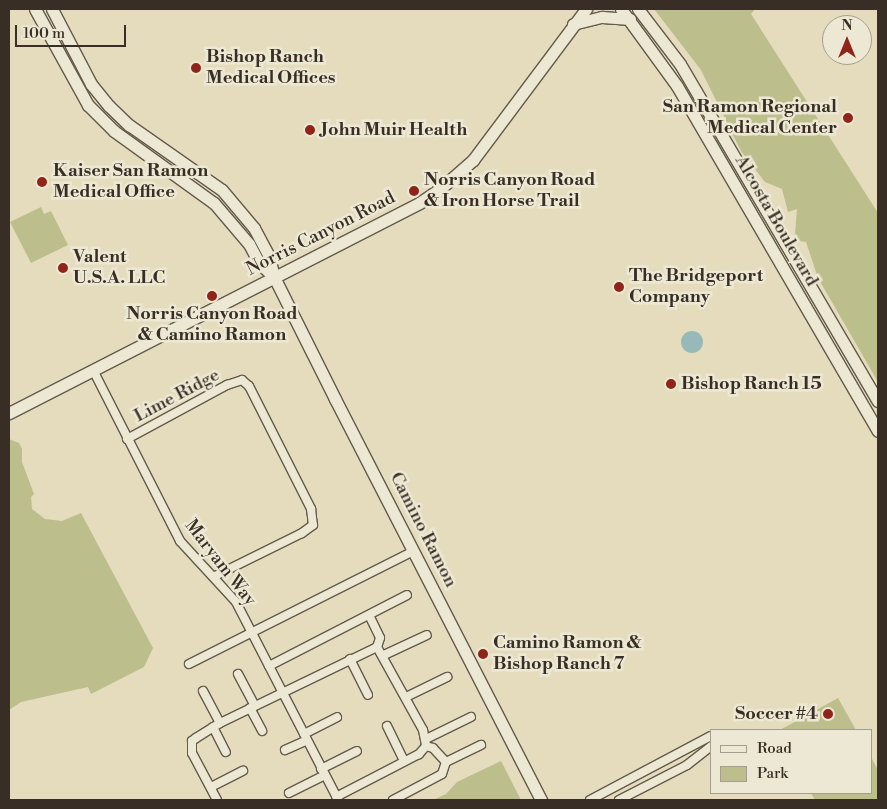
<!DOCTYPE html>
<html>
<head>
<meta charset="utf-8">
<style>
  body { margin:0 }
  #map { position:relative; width:887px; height:809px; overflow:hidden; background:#e4dcbd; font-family:"Libre Bodoni",serif }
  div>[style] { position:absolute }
  .green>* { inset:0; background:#bcbe8c }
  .water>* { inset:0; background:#98b9b9 }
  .round { border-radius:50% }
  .roads { filter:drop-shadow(1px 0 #645a4b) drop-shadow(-1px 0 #645a4b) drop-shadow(0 1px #645a4b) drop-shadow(0 -1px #645a4b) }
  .street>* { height:8px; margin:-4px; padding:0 4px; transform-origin:4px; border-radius:4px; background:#ede8d4 }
  .secondary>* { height:11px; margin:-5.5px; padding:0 5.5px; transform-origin:5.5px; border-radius:5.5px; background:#ede8d4 }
  .dots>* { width:14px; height:14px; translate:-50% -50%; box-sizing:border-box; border:2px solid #ede8d4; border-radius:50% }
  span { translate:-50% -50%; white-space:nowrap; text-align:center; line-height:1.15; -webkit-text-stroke:5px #ede8d4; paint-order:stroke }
  .poi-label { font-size:18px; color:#392e25; font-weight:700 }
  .left { translate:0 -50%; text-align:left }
  .right { translate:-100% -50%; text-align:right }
  .street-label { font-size:18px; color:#392e25 }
  .frame { position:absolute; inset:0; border:10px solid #392e25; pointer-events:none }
  .legend { position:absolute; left:710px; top:729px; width:162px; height:65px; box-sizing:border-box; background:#ede8d4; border:1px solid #a59e8e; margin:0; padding:6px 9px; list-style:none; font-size:15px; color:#392e25 }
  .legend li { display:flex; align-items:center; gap:10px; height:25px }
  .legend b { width:25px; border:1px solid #a59e8e }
  .north { position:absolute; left:822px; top:15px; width:50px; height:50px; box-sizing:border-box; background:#ede8d4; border:1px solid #a59e8e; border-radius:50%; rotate:0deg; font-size:14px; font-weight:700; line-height:20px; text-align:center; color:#392e25 }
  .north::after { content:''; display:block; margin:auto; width:18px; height:22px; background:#8f2418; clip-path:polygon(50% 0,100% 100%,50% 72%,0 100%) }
  .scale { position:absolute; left:15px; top:25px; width:111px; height:22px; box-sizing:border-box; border:2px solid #392e25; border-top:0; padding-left:6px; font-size:15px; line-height:18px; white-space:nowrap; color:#392e25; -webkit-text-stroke:4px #ede8d4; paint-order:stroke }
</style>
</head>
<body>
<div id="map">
  <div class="green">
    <div style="clip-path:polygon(654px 9px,755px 9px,751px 14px,878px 213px,878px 382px,818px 278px,806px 242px,798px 241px,795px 234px,797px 209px,788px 212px,782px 189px,765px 182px,741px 151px,701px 70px)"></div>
    <div style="clip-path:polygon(41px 207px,44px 214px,51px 211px,68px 245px,31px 263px,10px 222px)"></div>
    <div style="clip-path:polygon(9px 439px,19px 443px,22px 449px,22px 462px,34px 494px,31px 497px,32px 509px,45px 519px,62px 521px,81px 513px,153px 648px,144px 667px,91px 694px,88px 687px,21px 702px,9px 710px)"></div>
    <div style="clip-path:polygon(838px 698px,856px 730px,780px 730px)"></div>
    <div style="clip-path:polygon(871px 757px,878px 770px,878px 800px,815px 800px,811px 793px,871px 793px)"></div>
    <div style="clip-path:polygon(501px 761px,521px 800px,433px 800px,446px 794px,457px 782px)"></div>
  </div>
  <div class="water">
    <div class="round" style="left:681px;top:331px;width:22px;height:22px"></div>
  </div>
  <div class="roads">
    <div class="street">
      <div style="left:93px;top:370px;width:192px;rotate:63deg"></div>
      <div style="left:180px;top:541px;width:83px;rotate:47.4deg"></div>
      <div style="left:236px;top:602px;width:223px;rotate:62.7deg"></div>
      <div style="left:127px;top:439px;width:114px;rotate:-28.4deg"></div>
      <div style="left:227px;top:385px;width:16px;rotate:-18deg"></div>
      <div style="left:242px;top:380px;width:9px;rotate:41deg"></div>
      <div style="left:249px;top:386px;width:138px;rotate:63.2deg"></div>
      <div style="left:311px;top:509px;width:16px;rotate:83deg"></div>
      <div style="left:313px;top:525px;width:14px;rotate:144deg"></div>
      <div style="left:302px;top:533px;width:97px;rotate:153.7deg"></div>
      <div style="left:369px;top:615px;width:25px;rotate:64deg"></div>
      <div style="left:380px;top:638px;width:9px;rotate:108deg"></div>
      <div style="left:384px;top:655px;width:47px;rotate:-24.9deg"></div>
      <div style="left:350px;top:659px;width:40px;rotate:63.4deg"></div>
      <div style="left:189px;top:664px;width:252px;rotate:-26.7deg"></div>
      <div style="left:269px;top:666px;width:155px;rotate:-27.2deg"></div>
      <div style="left:238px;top:674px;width:36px;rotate:62deg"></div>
      <div style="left:203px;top:691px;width:36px;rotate:62deg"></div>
      <div style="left:406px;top:697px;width:46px;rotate:-26deg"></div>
      <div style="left:250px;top:708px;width:26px;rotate:62deg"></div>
      <div style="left:387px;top:726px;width:39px;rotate:64deg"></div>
      <div style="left:213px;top:727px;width:28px;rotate:63deg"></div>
      <div style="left:304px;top:734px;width:37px;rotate:-27deg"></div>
      <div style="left:426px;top:739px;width:50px;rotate:-26.1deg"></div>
      <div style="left:285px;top:750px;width:24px;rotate:-24deg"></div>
      <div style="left:446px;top:762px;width:39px;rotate:-26deg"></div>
      <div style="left:321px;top:769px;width:40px;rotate:-26.6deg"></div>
      <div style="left:211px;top:787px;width:36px;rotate:-27deg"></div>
      <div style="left:289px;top:793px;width:40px;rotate:-26.6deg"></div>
      <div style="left:217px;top:800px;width:53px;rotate:-118deg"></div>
      <div style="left:192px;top:753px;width:12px;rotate:-90deg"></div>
      <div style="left:192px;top:741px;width:5px;rotate:-37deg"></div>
      <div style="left:196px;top:738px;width:28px;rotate:-32deg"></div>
      <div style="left:220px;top:723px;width:174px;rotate:-25.8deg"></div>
      <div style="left:377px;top:647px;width:95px;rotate:61deg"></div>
      <div style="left:423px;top:730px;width:16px;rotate:79deg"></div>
      <div style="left:426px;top:746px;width:11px;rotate:131deg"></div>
      <div style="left:419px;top:754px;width:93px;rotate:152.6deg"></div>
      <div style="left:393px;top:800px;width:55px;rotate:-28deg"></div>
      <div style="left:442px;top:774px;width:13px;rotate:-72deg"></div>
      <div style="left:446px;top:762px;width:19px;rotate:-133deg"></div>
      <div style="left:433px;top:748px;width:7px;rotate:-164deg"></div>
      <div style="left:590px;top:800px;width:137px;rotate:-27.9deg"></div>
      <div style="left:619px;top:800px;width:76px;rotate:-27.2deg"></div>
      <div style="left:687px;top:765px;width:31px;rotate:-38deg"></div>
    </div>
    <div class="secondary">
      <div style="left:35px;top:9px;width:110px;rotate:61.1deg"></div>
      <div style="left:88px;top:105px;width:37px;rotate:45deg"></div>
      <div style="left:114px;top:131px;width:123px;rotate:35.8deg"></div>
      <div style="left:214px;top:203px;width:54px;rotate:49.5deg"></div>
      <div style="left:249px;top:244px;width:21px;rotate:62deg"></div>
      <div style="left:259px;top:263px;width:21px;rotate:43deg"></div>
      <div style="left:52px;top:9px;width:85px;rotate:62.5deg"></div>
      <div style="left:91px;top:84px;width:28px;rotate:51deg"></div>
      <div style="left:109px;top:106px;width:28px;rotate:44deg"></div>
      <div style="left:129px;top:125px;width:113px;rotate:35deg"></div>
      <div style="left:222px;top:190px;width:50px;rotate:49.9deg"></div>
      <div style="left:254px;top:228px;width:32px;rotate:62deg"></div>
      <div style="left:269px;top:256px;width:22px;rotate:77deg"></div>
      <div style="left:274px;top:277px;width:136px;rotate:63.4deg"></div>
      <div style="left:335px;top:399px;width:451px;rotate:62.8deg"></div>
      <div style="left:621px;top:9px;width:95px;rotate:54deg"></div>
      <div style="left:677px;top:86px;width:399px;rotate:59.8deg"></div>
      <div style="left:638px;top:9px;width:69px;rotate:52.6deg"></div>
      <div style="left:680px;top:64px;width:391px;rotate:59.6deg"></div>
      <div style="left:573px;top:24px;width:30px;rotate:-14deg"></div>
      <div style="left:602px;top:17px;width:28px;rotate:4deg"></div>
      <div style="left:9px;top:413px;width:461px;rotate:-27.1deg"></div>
      <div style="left:419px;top:203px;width:27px;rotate:-34deg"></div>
      <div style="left:441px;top:188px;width:43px;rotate:-41.2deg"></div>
      <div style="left:473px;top:160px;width:189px;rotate:-53.2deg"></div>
    </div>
  </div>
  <div class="dots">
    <div style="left:196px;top:68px;background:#8f2418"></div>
    <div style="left:848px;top:118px;background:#8f2418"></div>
    <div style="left:310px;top:130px;background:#8f2418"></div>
    <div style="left:42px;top:182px;background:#8f2418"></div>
    <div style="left:414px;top:191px;background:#8f2418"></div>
    <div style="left:63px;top:268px;background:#8f2418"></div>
    <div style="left:619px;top:287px;background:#8f2418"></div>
    <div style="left:212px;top:296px;background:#8f2418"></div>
    <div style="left:671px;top:384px;background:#8f2418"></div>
    <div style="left:483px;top:654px;background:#8f2418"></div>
    <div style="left:828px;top:714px;background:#8f2418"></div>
  </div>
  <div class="poi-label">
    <span class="left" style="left:206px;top:68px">Bishop Ranch<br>Medical Offices</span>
    <span class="right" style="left:837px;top:118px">San Ramon Regional<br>Medical Center</span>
    <span class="left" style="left:321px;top:130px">John Muir Health</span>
    <span class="left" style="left:53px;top:182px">Kaiser San Ramon<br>Medical Office</span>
    <span class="left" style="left:424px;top:191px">Norris Canyon Road<br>&amp; Iron Horse Trail</span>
    <span class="left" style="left:73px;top:268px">Valent<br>U.S.A. LLC</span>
    <span class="left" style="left:629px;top:287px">The Bridgeport<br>Company</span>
    <span style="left:212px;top:325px">Norris Canyon Road<br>&amp; Camino Ramon</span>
    <span class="left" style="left:681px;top:384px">Bishop Ranch 15</span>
    <span class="left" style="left:493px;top:654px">Camino Ramon &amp;<br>Bishop Ranch 7</span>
    <span class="right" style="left:818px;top:714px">Soccer #4</span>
  </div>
  <div class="street-label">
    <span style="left:776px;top:221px;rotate:60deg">Alcosta Boulevard</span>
    <span style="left:321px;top:234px;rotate:-27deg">Norris Canyon Road</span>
    <span style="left:177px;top:396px;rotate:-28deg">Lime Ridge</span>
    <span style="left:423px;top:530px;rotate:63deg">Camino Ramon</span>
    <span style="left:220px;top:563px;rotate:52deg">Maryam Way</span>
  </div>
  <div class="frame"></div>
  <ul class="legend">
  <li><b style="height:6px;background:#ede8d4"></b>Road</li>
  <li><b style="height:14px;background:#bcbe8c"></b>Park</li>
  </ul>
  <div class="north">N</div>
  <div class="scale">100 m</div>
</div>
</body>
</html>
